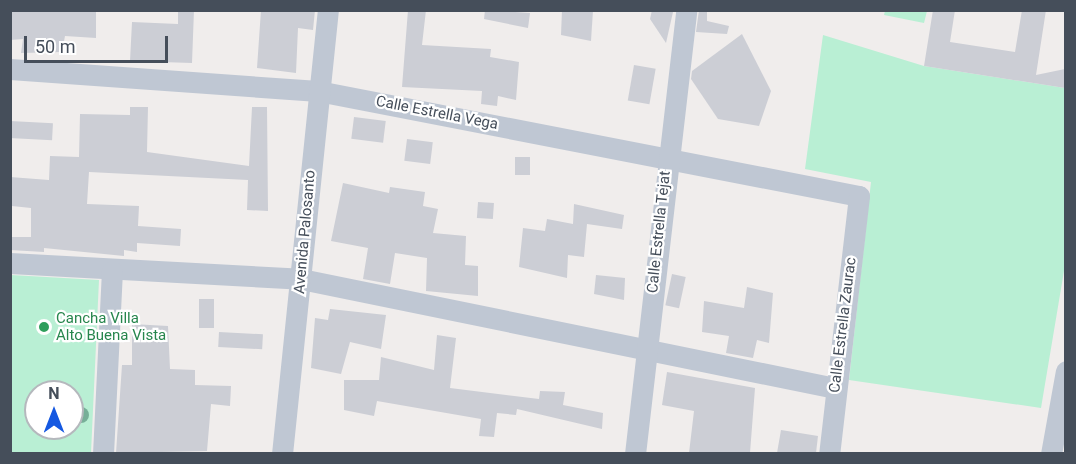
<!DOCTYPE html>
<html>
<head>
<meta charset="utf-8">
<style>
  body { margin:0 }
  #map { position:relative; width:1076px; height:464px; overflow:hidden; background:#f0edec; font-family:Roboto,sans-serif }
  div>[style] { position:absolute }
  .green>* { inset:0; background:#b9efd4 }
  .building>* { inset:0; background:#ccced5; transform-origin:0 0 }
  .minor>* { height:21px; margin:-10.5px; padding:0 10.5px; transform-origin:10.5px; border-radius:10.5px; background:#bfc7d3 }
  .trees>* { width:16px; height:16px; margin:-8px; border-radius:50%; background:#77af98 }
  .dots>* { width:16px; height:16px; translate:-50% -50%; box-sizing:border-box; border:3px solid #fff; border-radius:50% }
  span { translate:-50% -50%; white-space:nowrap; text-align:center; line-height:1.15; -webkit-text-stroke:4.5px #fff; paint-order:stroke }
  .street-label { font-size:15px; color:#454e5a }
  .leisure-label { font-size:15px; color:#27864d }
  .left { translate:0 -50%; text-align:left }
  .frame { position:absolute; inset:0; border:12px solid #454e5a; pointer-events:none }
  .north { position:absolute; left:24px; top:380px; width:60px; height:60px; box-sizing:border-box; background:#fff; border:2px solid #b5b8bd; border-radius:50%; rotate:0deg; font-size:16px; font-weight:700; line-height:24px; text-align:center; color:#454e5a }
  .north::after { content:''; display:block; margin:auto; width:21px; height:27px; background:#1558e1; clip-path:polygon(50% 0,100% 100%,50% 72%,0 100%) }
  .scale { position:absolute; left:24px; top:36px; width:144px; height:27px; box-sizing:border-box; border:3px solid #454e5a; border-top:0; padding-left:8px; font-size:18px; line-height:21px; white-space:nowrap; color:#454e5a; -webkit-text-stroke:4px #fff; paint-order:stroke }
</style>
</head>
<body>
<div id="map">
  <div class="green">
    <div style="clip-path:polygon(885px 11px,885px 10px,927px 11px,924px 23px,884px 15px)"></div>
    <div style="clip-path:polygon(823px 35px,924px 66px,1065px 88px,1065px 265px,1041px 408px,849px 380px,871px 182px,805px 169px)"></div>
    <div style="clip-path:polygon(evenodd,11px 275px,99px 280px,91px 453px,11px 453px,11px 275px,36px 392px,72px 392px,72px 428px,36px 428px,36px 392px)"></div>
  </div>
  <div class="building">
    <div style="clip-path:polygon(96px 10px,96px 38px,65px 36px,62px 52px,21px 53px,23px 39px,10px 40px,10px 12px)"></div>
    <div style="clip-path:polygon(178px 10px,194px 10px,192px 63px,130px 61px,132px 22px,178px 24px)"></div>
    <div style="clip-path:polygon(261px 10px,315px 10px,313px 30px,298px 28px,296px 73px,257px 68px)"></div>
    <div style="clip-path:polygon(408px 10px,426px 10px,422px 45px,491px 49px,490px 57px,519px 62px,516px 100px,498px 96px,497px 106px,481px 104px,482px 91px,402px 87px)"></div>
    <div style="clip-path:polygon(485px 10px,530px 13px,528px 28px,484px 19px)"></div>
    <div style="clip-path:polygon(562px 10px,593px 10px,591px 41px,561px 35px)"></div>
    <div style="clip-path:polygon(652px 10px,673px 12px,666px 43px,650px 19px)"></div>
    <div style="clip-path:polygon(699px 10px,707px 10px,707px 21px,729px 26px,727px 34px,696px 32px)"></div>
    <div style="clip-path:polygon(933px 10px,955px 10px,950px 42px,1015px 52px,1022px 10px,1046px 10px,1036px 75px,1065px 69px,1065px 88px,924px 66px)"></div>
    <div style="clip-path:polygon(742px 34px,771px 91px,759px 126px,718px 119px,691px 79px,692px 71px)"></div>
    <div style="left:634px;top:65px;width:22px;height:36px;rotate:10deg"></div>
    <div style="clip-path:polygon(130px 107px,148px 107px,147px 152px,249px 166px,252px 107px,267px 107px,268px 211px,247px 210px,248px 180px,89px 172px,87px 204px,139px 206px,138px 226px,181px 229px,180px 246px,137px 243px,137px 252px,124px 250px,124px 256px,44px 248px,44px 252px,10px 250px,10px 237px,31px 237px,31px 208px,12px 206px,10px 177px,49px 180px,50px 156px,79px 157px,80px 114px,130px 115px)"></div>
    <div style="left:354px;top:117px;width:32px;height:22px;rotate:7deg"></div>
    <div style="left:10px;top:121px;width:43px;height:17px;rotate:3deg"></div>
    <div style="left:407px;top:139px;width:26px;height:22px;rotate:7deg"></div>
    <div style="left:515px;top:157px;width:15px;height:18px"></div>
    <div style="clip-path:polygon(343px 183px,389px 193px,390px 187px,425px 192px,423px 206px,438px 209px,433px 233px,466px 236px,465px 265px,478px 266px,478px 296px,426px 291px,427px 258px,395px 253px,390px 284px,363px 279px,368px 248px,331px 241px)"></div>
    <div style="left:478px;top:202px;width:16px;height:16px;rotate:4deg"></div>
    <div style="clip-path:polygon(574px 204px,624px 215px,622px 229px,587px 224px,584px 257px,568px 255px,567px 278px,519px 267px,523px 228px,545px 231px,547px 219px,573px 224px)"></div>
    <div style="left:672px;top:274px;width:14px;height:32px;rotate:12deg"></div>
    <div style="clip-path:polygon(596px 275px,625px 278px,624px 300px,594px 294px)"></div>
    <div style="clip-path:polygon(747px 287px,773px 293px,769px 343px,757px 340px,753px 358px,726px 353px,729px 336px,702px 332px,704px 301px,744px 308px)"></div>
    <div style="left:199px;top:299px;width:15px;height:29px"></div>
    <div style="clip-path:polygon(330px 309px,386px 315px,381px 349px,350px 342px,341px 374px,311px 368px,315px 318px,328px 320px)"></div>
    <div style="clip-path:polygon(132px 324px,168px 326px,170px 369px,195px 370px,195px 385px,231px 386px,230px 406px,211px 404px,207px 451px,116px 453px,122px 365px,132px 365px)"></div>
    <div style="left:219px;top:332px;width:44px;height:15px;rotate:3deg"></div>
    <div style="clip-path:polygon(437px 335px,456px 338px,450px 388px,539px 399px,540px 391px,565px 392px,563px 405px,603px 413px,602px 429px,517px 409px,516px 415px,497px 413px,494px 437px,479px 436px,481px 419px,377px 401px,374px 416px,344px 410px,344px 380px,379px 380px,381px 357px,434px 370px)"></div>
    <div style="clip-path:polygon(667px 372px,755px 388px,750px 453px,689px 453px,694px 411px,662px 405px)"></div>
    <div style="clip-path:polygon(781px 430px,818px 436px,816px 453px,777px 453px)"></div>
  </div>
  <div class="minor">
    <div style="left:10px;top:69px;width:309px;rotate:4.1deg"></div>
    <div style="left:318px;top:91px;width:551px;rotate:10.98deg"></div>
    <div style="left:859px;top:196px;width:260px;rotate:96.6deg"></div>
    <div style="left:10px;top:263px;width:291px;rotate:3.1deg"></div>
    <div style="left:301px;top:279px;width:545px;rotate:11.54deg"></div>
    <div style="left:103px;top:454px;width:183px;rotate:-87.2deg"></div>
    <div style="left:282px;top:454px;width:446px;rotate:-84.1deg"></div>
    <div style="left:635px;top:454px;width:447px;rotate:-83.4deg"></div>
    <div style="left:1051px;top:454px;width:84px;rotate:-79.8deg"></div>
  </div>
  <div class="trees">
    <div style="left:81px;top:415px"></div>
  </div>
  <div class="dots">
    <div style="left:44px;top:327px;background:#2e9e5b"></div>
  </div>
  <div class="street-label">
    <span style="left:437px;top:113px;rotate:11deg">Calle Estrella Vega</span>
    <span style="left:305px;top:232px;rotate:-85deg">Avenida Palosanto</span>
    <span style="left:659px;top:232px;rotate:-84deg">Calle Estrella Tejat</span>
    <span style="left:843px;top:325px;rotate:-83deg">Calle Estrella Zaurac</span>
  </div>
  <div class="leisure-label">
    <span class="left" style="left:56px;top:327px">Cancha Villa<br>Alto Buena Vista</span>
  </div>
  <div class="frame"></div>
  <div class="north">N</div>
  <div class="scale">50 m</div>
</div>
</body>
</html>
